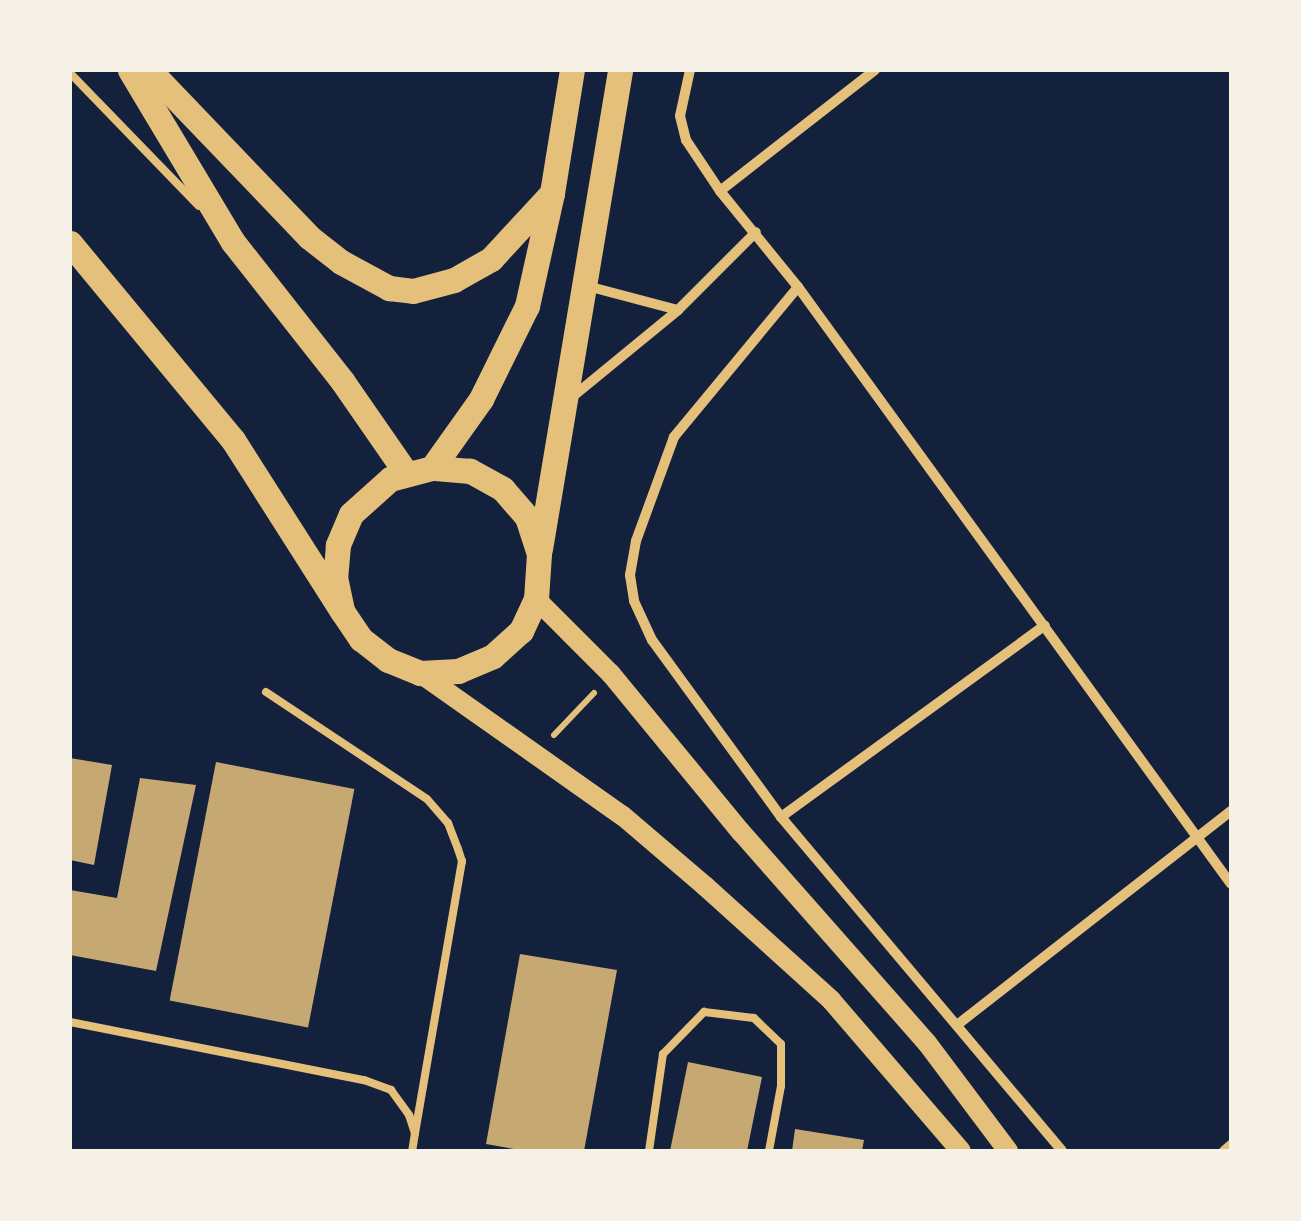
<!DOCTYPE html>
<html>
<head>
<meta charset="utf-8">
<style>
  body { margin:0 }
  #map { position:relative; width:1301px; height:1221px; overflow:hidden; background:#14213d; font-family:Roboto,sans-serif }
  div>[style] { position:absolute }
  .building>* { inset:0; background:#c6a872; transform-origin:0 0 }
  .path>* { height:6px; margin:-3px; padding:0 3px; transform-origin:3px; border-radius:3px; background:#e5c07b }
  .service>* { height:8px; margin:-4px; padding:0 4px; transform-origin:4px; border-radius:4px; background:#e5c07b }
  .minor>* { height:10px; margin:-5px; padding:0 5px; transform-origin:5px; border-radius:5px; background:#e5c07b }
  .secondary>* { height:20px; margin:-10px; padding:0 10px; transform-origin:10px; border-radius:10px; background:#e5c07b }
  .primary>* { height:25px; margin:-12.5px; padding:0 12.5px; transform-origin:12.5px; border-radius:12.5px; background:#e5c07b }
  span { translate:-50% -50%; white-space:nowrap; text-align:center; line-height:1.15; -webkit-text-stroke:8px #f6f1e7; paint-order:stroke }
  .frame { position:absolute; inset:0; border:72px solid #f6f1e7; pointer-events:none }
</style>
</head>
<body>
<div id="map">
  <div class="building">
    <div style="clip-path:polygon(70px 758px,112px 765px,94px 865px,70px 860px)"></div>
    <div style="left:216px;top:762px;width:141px;height:243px;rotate:11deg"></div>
    <div style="clip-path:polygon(140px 778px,196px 785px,156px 971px,70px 955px,70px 890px,117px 898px)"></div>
    <div style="clip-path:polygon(520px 954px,617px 970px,584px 1151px,525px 1151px,486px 1144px)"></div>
    <div style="clip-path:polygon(688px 1062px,762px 1077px,747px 1151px,670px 1151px)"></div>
    <div style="clip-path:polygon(795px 1129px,864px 1140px,862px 1151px,792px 1151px)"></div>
  </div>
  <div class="path">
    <div style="left:554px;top:735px;width:58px;rotate:-46.4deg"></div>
  </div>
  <div class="service">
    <div style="left:70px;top:73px;width:185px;rotate:45.9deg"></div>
    <div style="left:266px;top:692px;width:193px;rotate:33.6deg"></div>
    <div style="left:427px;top:799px;width:32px;rotate:49deg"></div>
    <div style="left:448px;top:823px;width:28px;rotate:69deg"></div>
    <div style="left:458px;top:849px;width:13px;rotate:72deg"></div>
    <div style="left:462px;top:861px;width:276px;rotate:99.8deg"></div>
    <div style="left:70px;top:1022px;width:300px;rotate:11.2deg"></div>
    <div style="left:364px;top:1080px;width:29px;rotate:20deg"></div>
    <div style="left:391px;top:1090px;width:31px;rotate:54deg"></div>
    <div style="left:409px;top:1115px;width:19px;rotate:72deg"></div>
    <div style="left:415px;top:1133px;width:18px;rotate:99deg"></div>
    <div style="left:649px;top:1151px;width:98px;rotate:-81.8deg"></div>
    <div style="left:663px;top:1054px;width:59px;rotate:-45.7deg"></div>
    <div style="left:704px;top:1012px;width:50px;rotate:6.8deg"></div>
    <div style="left:754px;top:1018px;width:37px;rotate:44deg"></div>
    <div style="left:781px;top:1044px;width:42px;rotate:90deg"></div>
    <div style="left:781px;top:1086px;width:66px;rotate:100.5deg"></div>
  </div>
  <div class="minor">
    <div style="left:690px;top:70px;width:47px;rotate:102.3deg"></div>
    <div style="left:680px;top:116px;width:25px;rotate:76deg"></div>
    <div style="left:686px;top:140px;width:61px;rotate:56.3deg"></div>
    <div style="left:720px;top:191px;width:124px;rotate:50.9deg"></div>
    <div style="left:798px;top:287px;width:737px;rotate:54.05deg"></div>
    <div style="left:720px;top:191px;width:197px;rotate:-38deg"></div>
    <div style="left:587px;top:286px;width:94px;rotate:14.8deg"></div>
    <div style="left:798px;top:287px;width:195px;rotate:129.6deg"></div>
    <div style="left:674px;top:437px;width:111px;rotate:110.1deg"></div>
    <div style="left:636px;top:541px;width:35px;rotate:100deg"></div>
    <div style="left:630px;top:575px;width:26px;rotate:81deg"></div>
    <div style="left:634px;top:601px;width:43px;rotate:65.2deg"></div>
    <div style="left:652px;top:640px;width:219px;rotate:53.9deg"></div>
    <div style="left:781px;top:817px;width:436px;rotate:49.9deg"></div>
    <div style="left:571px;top:398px;width:139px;rotate:-39.4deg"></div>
    <div style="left:678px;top:310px;width:110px;rotate:-45deg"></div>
    <div style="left:781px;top:817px;width:326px;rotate:-36deg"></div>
    <div style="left:957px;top:1025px;width:348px;rotate:-38deg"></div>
    <div style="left:1224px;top:1151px;width:9px;rotate:-41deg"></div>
  </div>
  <div class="secondary">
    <div style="left:536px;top:599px;width:106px;rotate:45deg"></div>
    <div style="left:611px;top:674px;width:205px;rotate:50.6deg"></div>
    <div style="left:741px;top:832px;width:281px;rotate:48.6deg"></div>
    <div style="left:927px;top:1043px;width:135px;rotate:53.1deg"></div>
    <div style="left:420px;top:673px;width:248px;rotate:35.2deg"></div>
    <div style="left:623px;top:816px;width:108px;rotate:40.5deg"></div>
    <div style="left:705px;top:886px;width:170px;rotate:42.1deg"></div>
    <div style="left:831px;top:1000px;width:199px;rotate:49.3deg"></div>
  </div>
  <div class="primary">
    <div style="left:130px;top:70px;width:200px;rotate:59.1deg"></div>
    <div style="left:233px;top:242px;width:178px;rotate:51.8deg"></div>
    <div style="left:343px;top:382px;width:111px;rotate:55.3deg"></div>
    <div style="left:149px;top:70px;width:231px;rotate:46.2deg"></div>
    <div style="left:309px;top:237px;width:41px;rotate:38deg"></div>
    <div style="left:341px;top:262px;width:55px;rotate:28.4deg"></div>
    <div style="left:389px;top:288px;width:24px;rotate:7deg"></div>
    <div style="left:413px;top:291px;width:42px;rotate:-15deg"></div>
    <div style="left:454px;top:280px;width:43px;rotate:-29.6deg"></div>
    <div style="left:491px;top:259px;width:90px;rotate:-47.3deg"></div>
    <div style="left:70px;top:243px;width:256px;rotate:50.4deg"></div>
    <div style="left:233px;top:440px;width:203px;rotate:57.5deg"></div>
    <div style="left:342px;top:611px;width:34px;rotate:56deg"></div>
    <div style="left:361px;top:639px;width:34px;rotate:38deg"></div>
    <div style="left:388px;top:660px;width:35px;rotate:22deg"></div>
    <div style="left:420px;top:673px;width:38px;rotate:-3deg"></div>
    <div style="left:458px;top:671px;width:38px;rotate:-23deg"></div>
    <div style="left:493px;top:656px;width:38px;rotate:-42deg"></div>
    <div style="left:521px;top:631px;width:35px;rotate:-65deg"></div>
    <div style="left:536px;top:599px;width:45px;rotate:-86.2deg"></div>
    <div style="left:539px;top:554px;width:39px;rotate:-108deg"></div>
    <div style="left:527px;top:517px;width:37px;rotate:-131deg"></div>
    <div style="left:503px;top:489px;width:38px;rotate:-151deg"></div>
    <div style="left:470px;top:471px;width:38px;rotate:-175deg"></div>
    <div style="left:432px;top:468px;width:43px;rotate:165.3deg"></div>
    <div style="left:390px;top:479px;width:52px;rotate:138.1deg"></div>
    <div style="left:351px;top:514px;width:34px;rotate:113deg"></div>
    <div style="left:338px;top:545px;width:32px;rotate:95deg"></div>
    <div style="left:335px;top:577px;width:35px;rotate:78deg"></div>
    <div style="left:432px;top:468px;width:85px;rotate:-54.6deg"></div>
    <div style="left:481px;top:399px;width:104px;rotate:-63.7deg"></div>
    <div style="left:527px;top:306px;width:116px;rotate:-77.5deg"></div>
    <div style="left:552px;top:193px;width:125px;rotate:-80.8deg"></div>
    <div style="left:540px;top:549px;width:486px;rotate:-80.5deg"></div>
  </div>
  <div class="frame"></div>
</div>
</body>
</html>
